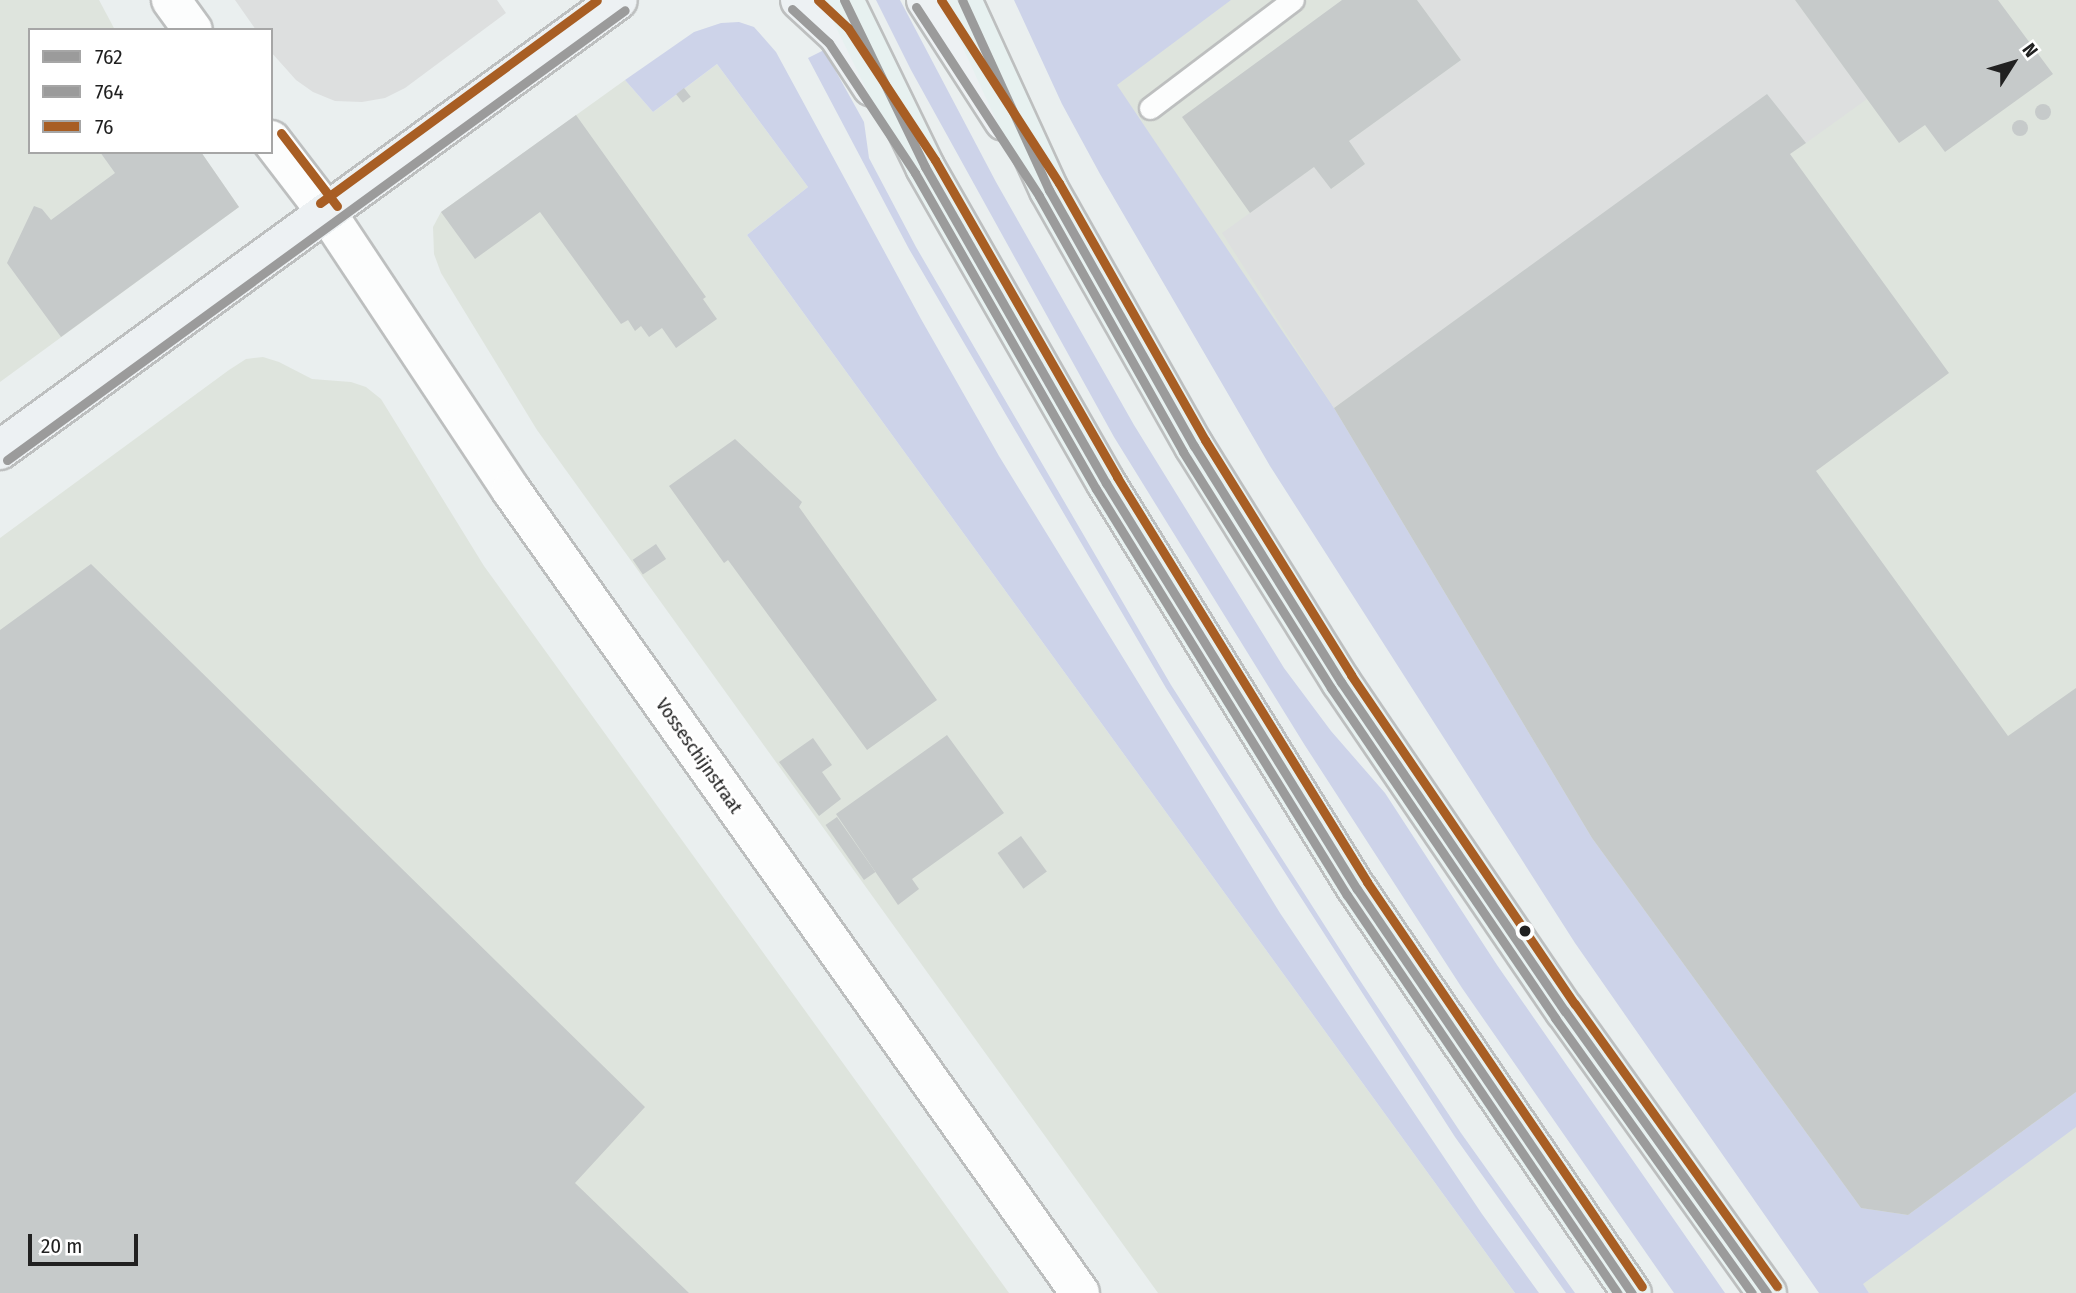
<!DOCTYPE html>
<html>
<head>
<meta charset="utf-8">
<style>
  body { margin:0 }
  #map { position:relative; width:2076px; height:1293px; overflow:hidden; background:#eaefef; font-family:"Fira Sans Condensed",sans-serif }
  div>[style] { position:absolute }
  .industrial>* { inset:0; background:#dee4dd }
  .grass>* { inset:0; background:#cdd3e9 }
  .parking>* { inset:0; background:#dddfdf }
  .building>* { inset:0; background:#c6caca; transform-origin:0 0 }
  .round { border-radius:50% }
  .roads { filter:drop-shadow(2px 0 #bdbfbf) drop-shadow(-2px 0 #bdbfbf) drop-shadow(0 2px #bdbfbf) drop-shadow(0 -2px #bdbfbf) }
  .service>* { height:21px; margin:-10.5px; padding:0 10.5px; transform-origin:10.5px; border-radius:10.5px; background:#fcfdfd }
  .minor>* { height:38px; margin:-19px; padding:0 19px; transform-origin:19px; border-radius:19px; background:#fcfdfd }
  .tertiary>* { height:38px; margin:-19px; padding:0 19px; transform-origin:19px; border-radius:19px; background:#fcfdfd }
  .secondary>* { height:38px; margin:-19px; padding:0 19px; transform-origin:19px; border-radius:19px; background:#edf1f3 }
  .primary>* { height:38px; margin:-19px; padding:0 19px; transform-origin:19px; border-radius:19px; background:#e7f1f0 }
  .bus-1>* { height:9px; margin:-4.5px; padding:0 4.5px; transform-origin:4.5px; border-radius:4.5px; background:#9b9b9b }
  .bus-2>* { height:9px; margin:-4.5px; padding:0 4.5px; transform-origin:4.5px; border-radius:4.5px; background:#9b9b9b }
  .bus-3>* { height:9px; margin:-4.5px; padding:0 4.5px; transform-origin:4.5px; border-radius:4.5px; background:#a85e24 }
  .dots>* { width:19px; height:19px; translate:-50% -50%; box-sizing:border-box; border:4px solid #fff; border-radius:50% }
  span { translate:-50% -50%; white-space:nowrap; text-align:center; line-height:1.15; -webkit-text-stroke:6px #fff; paint-order:stroke }
  .street-label { font-size:19px; color:#212121 }
  .legend { position:absolute; left:28px; top:28px; width:245px; height:126px; box-sizing:border-box; background:#fff; border:2px solid #a6a6a6; margin:0; padding:9px 12px; list-style:none; font-size:21px; color:#212121 }
  .legend li { display:flex; align-items:center; gap:14px; height:35px }
  .legend b { width:35px; border:2px solid #a6a6a6 }
  .north { position:absolute; left:1978px; top:28px; width:70px; height:70px; -webkit-text-stroke:5px #fff; paint-order:stroke; rotate:53deg; font-size:19px; font-weight:700; line-height:28px; text-align:center; color:#212121 }
  .north::after { content:''; display:block; margin:auto; width:24px; height:32px; background:#212121; clip-path:polygon(50% 0,100% 100%,50% 72%,0 100%) }
  .scale { position:absolute; left:28px; top:1234px; width:110px; height:32px; box-sizing:border-box; border:4px solid #212121; border-top:0; padding-left:9px; font-size:21px; line-height:24px; white-space:nowrap; color:#212121; -webkit-text-stroke:5px #fff; paint-order:stroke }
</style>
</head>
<body>
<div id="map">
  <div class="industrial">
    <div style="clip-path:polygon(0 0,99px 0,115px 30px,30px 30px,30px 152px,201px 152px,239px 207px,0 382px)"></div>
    <div style="clip-path:polygon(1021px 0,2076px 0,2076px 1293px,1869px 1293px,1681px 1035px)"></div>
    <div style="clip-path:polygon(717px 64px,808px 187px,747px 235px,1515px 1293px,1158px 1293px,537px 430px,441px 273px,434px 254px,433px 227px,441px 212px,625px 80px,653px 112px)"></div>
    <div style="clip-path:polygon(263px 357px,279px 362px,312px 379px,351px 382px,366px 387px,381px 399px,484px 566px,1009px 1293px,0 1293px,0 538px,229px 370px,246px 359px)"></div>
  </div>
  <div class="grass">
    <div style="clip-path:polygon(876px 0,900px 0,996px 182px,1134px 425px,1284px 668px,1331px 731px,1385px 793px,1497px 965px,1725px 1293px,1674px 1293px,1462px 988px,1304px 744px,1114px 437px,911px 70px)"></div>
    <div style="clip-path:polygon(1014px 0,1231px 0,1117px 85px,1334px 408px,1592px 838px,1861px 1208px,1908px 1215px,2076px 1092px,2076px 1127px,1863px 1284px,1869px 1293px,1819px 1293px,1575px 943px,1270px 466px,1100px 174px,1062px 104px)"></div>
    <div style="clip-path:polygon(739px 22px,754px 27px,776px 52px,921px 319px,999px 456px,1280px 913px,1482px 1214px,1539px 1293px,1515px 1293px,747px 235px,808px 187px,717px 64px,653px 112px,625px 80px,694px 32px,721px 23px)"></div>
    <div style="clip-path:polygon(824px 50px,864px 122px,869px 158px,916px 247px,1171px 685px,1357px 976px,1461px 1133px,1575px 1293px,1566px 1293px,1455px 1137px,1166px 688px,909px 249px,808px 58px)"></div>
  </div>
  <div class="parking">
    <div style="clip-path:polygon(235px 0,497px 0,506px 13px,405px 88px,385px 98px,362px 102px,335px 101px,313px 92px,296px 80px,271px 52px,271px 30px,256px 30px)"></div>
    <div style="clip-path:polygon(1417px 0,1795px 0,1867px 99px,1806px 143px,1767px 95px,1334px 408px,1222px 233px,1314px 167px,1332px 189px,1365px 164px,1349px 141px,1461px 60px)"></div>
  </div>
  <div class="building">
    <div style="clip-path:polygon(1342px 0,1417px 0,1461px 60px,1349px 141px,1365px 164px,1331px 189px,1314px 167px,1250px 213px,1182px 117px)"></div>
    <div style="clip-path:polygon(1795px 0,1998px 0,2053px 74px,1945px 152px,1925px 125px,1899px 143px)"></div>
    <div style="left:684px;top:88px;width:11px;height:10px;rotate:52deg"></div>
    <div style="clip-path:polygon(1767px 94px,1806px 143px,1790px 154px,1949px 373px,1816px 471px,2008px 736px,2076px 688px,2076px 1092px,1908px 1215px,1861px 1208px,1592px 838px,1334px 408px)"></div>
    <div class="round" style="left:2035px;top:104px;width:16px;height:16px"></div>
    <div style="clip-path:polygon(576px 115px,706px 297px,703px 299px,717px 319px,676px 348px,662px 328px,649px 337px,641px 326px,635px 331px,628px 320px,621px 324px,540px 212px,475px 259px,441px 212px)"></div>
    <div class="round" style="left:2012px;top:120px;width:16px;height:16px"></div>
    <div style="clip-path:polygon(100px 152px,201px 152px,239px 207px,61px 337px,7px 263px,34px 206px,42px 209px,51px 220px,115px 173px)"></div>
    <div style="clip-path:polygon(735px 439px,802px 502px,799px 507px,937px 700px,867px 750px,728px 560px,724px 563px,669px 486px)"></div>
    <div style="left:656px;top:544px;width:18px;height:28px;rotate:56deg"></div>
    <div style="clip-path:polygon(91px 564px,645px 1107px,575px 1183px,689px 1293px,0 1293px,0 630px)"></div>
    <div style="clip-path:polygon(947px 735px,1004px 813px,912px 879px,919px 889px,898px 905px,836px 814px)"></div>
    <div style="clip-path:polygon(813px 738px,832px 765px,822px 772px,841px 799px,819px 816px,779px 762px)"></div>
    <div style="left:837px;top:817px;width:67px;height:14px;rotate:55deg"></div>
    <div style="left:1021px;top:836px;width:44px;height:29px;rotate:54deg"></div>
  </div>
  <div class="roads">
    <div class="service">
      <div style="left:1150px;top:108px;width:179px;rotate:-37.1deg"></div>
    </div>
    <div class="minor">
      <div style="left:171px;top:0;width:37px;rotate:54deg"></div>
      <div style="left:271px;top:140px;width:92px;rotate:52.5deg"></div>
    </div>
    <div class="tertiary">
      <div style="left:327px;top:213px;width:333px;rotate:56.4deg"></div>
      <div style="left:511px;top:490px;width:984px;rotate:54.68deg"></div>
    </div>
    <div class="secondary">
      <div style="left:800px;top:0;width:52px;rotate:42.6deg"></div>
      <div style="left:838px;top:35px;width:62px;rotate:56.8deg"></div>
      <div style="left:926px;top:0;width:144px;rotate:57.2deg"></div>
      <div style="left:0;top:450px;width:764px;rotate:-36.06deg"></div>
    </div>
    <div class="primary">
      <div style="left:844px;top:0;width:186px;rotate:64.1deg"></div>
      <div style="left:925px;top:167px;width:364px;rotate:60.2deg"></div>
      <div style="left:1106px;top:483px;width:477px;rotate:58.3deg"></div>
      <div style="left:1357px;top:889px;width:489px;rotate:55.8deg"></div>
      <div style="left:962px;top:0;width:209px;rotate:65.4deg"></div>
      <div style="left:1049px;top:190px;width:294px;rotate:60.5deg"></div>
      <div style="left:1194px;top:446px;width:278px;rotate:58.1deg"></div>
      <div style="left:1341px;top:682px;width:398px;rotate:55.8deg"></div>
      <div style="left:1565px;top:1011px;width:347px;rotate:54.4deg"></div>
    </div>
  </div>
  <div class="bus-1">
    <div style="left:844px;top:0;width:186px;rotate:64.1deg"></div>
    <div style="left:925px;top:167px;width:364px;rotate:60.2deg"></div>
    <div style="left:1106px;top:483px;width:477px;rotate:58.3deg"></div>
    <div style="left:1357px;top:889px;width:489px;rotate:55.8deg"></div>
    <div style="left:962px;top:0;width:209px;rotate:65.4deg"></div>
    <div style="left:1049px;top:190px;width:294px;rotate:60.5deg"></div>
    <div style="left:1194px;top:446px;width:278px;rotate:58.1deg"></div>
    <div style="left:1341px;top:682px;width:398px;rotate:55.8deg"></div>
    <div style="left:1565px;top:1011px;width:347px;rotate:54.4deg"></div>
  </div>
  <div class="bus-2">
    <div style="left:916px;top:7px;width:225px;rotate:56.9deg"></div>
    <div style="left:1039px;top:196px;width:294px;rotate:60.6deg"></div>
    <div style="left:1183px;top:452px;width:279px;rotate:57.9deg"></div>
    <div style="left:1331px;top:688px;width:399px;rotate:55.8deg"></div>
    <div style="left:1555px;top:1018px;width:338px;rotate:54.4deg"></div>
    <div style="left:792px;top:9px;width:50px;rotate:42.6deg"></div>
    <div style="left:829px;top:43px;width:156px;rotate:56.5deg"></div>
    <div style="left:915px;top:173px;width:364px;rotate:60.2deg"></div>
    <div style="left:1096px;top:489px;width:477px;rotate:58.3deg"></div>
    <div style="left:1347px;top:895px;width:481px;rotate:55.8deg"></div>
    <div style="left:7px;top:460px;width:764px;rotate:-36.06deg"></div>
  </div>
  <div class="bus-3">
    <div style="left:818px;top:0;width:41px;rotate:43deg"></div>
    <div style="left:848px;top:28px;width:158px;rotate:56.6deg"></div>
    <div style="left:935px;top:160px;width:366px;rotate:60.1deg"></div>
    <div style="left:1117px;top:477px;width:476px;rotate:58.3deg"></div>
    <div style="left:1367px;top:882px;width:489px;rotate:55.8deg"></div>
    <div style="left:941px;top:0;width:218px;rotate:57.2deg"></div>
    <div style="left:1059px;top:183px;width:296px;rotate:60.4deg"></div>
    <div style="left:1205px;top:440px;width:277px;rotate:58.1deg"></div>
    <div style="left:1351px;top:675px;width:398px;rotate:55.8deg"></div>
    <div style="left:1575px;top:1004px;width:347px;rotate:54.4deg"></div>
    <div style="left:281px;top:133px;width:92px;rotate:52.5deg"></div>
    <div style="left:320px;top:203px;width:343px;rotate:-36.2deg"></div>
  </div>
  <div class="dots">
    <div style="left:1525px;top:931px;background:#212121"></div>
  </div>
  <div class="street-label">
    <span style="left:699px;top:756px;rotate:55deg">Vosseschijnstraat</span>
  </div>
  <ul class="legend">
  <li><b style="height:9px;background:#9b9b9b"></b>762</li>
  <li><b style="height:9px;background:#9b9b9b"></b>764</li>
  <li><b style="height:9px;background:#a85e24"></b>76</li>
  </ul>
  <div class="north">N</div>
  <div class="scale">20 m</div>
</div>
</body>
</html>
